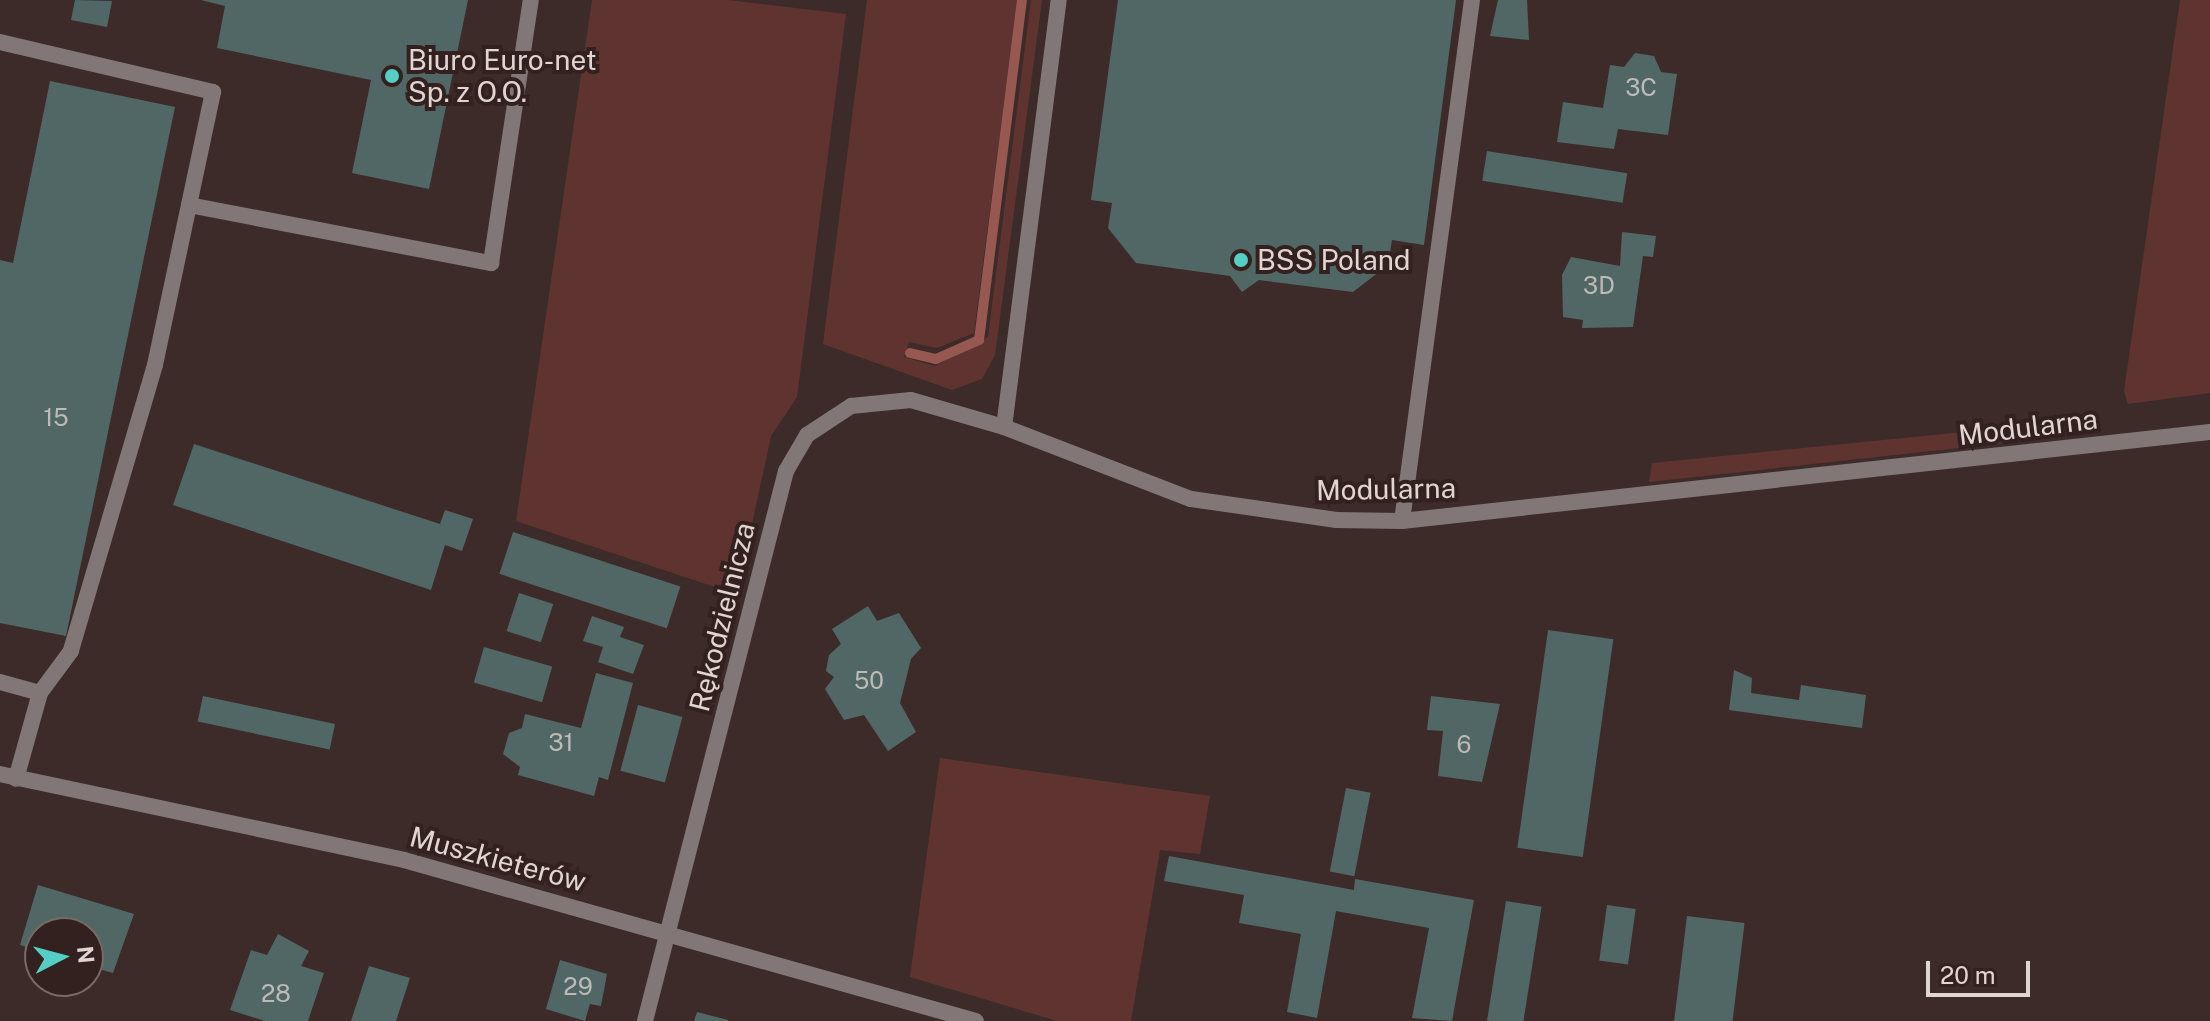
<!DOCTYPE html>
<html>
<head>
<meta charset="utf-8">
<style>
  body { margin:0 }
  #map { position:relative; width:2210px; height:1021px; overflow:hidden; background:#3d2b29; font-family:"Public Sans",sans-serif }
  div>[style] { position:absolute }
  .green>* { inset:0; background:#5f3430 }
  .stream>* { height:10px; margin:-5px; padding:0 5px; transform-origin:5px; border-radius:5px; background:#975852 }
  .building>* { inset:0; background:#516765; transform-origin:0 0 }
  .lane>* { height:16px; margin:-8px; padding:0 8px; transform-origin:8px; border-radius:8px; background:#817776 }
  .street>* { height:16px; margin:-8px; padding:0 8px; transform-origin:8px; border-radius:8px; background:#817776 }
  .dots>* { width:22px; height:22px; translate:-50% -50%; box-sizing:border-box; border:4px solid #33211f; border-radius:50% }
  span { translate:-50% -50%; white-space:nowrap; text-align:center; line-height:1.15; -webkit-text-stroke:8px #33211f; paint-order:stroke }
  .number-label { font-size:24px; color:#bdbab8 }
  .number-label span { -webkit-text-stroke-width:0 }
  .poi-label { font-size:28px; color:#e1d5d3 }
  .left { translate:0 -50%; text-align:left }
  .street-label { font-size:28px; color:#e1d5d3 }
  .north { position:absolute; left:24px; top:917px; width:80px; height:80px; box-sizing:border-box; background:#33211f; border:2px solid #796967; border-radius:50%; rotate:84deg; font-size:22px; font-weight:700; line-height:32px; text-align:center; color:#e1d5d3 }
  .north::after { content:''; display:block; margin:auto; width:28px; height:36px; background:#55cec5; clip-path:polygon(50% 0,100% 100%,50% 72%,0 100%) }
  .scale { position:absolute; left:1926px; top:961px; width:104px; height:36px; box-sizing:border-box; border:4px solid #e1d5d3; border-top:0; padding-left:10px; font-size:24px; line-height:28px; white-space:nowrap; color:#e1d5d3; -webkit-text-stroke:6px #33211f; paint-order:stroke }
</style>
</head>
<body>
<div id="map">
  <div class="green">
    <div style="clip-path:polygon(592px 0,727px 0,846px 14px,797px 397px,771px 436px,746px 552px,733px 552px,728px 573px,740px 578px,736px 594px,516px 521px)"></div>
    <div style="clip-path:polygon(867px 0,1017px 0,974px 333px,937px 348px,909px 342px,904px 357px,935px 366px,988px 337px,1031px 0,1042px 0,995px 355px,982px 379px,952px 390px,823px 344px)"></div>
    <div style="clip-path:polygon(2180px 0,2210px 0,2210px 393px,2128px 404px,2124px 391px)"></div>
    <div style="clip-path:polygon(2085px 420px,2078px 435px,1649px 482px,1652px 463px)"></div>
    <div style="clip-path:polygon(940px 758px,1210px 796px,1200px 854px,1160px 850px,1131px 1021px,1057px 1021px,910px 977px)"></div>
  </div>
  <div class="stream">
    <div style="left:910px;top:353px;width:27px;rotate:13deg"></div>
    <div style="left:936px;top:359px;width:47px;rotate:-23.8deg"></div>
    <div style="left:979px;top:340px;width:343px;rotate:-82.8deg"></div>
  </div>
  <div class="building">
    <div style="clip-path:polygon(75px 0,112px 1px,107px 27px,71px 20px)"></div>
    <div style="clip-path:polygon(201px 0,468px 0,429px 189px,352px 173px,371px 80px,217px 48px,225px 6px)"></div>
    <div style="clip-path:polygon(1118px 0,1456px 0,1424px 245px,1392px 240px,1388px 265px,1353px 292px,1259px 280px,1242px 292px,1230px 276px,1136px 263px,1108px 228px,1112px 203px,1091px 200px)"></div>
    <div style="clip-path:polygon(1498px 0,1527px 0,1529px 40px,1490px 36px)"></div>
    <div style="clip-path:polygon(1635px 53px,1654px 56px,1661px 72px,1677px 74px,1668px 135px,1618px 129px,1614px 149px,1557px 142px,1563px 102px,1603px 108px,1610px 65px,1624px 67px)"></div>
    <div style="clip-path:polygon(50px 81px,175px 107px,66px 636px,0 623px,0 260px,13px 263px)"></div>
    <div style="left:1487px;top:151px;width:142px;height:30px;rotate:9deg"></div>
    <div style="clip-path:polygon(1622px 232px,1656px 236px,1653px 257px,1643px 256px,1633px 327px,1582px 328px,1583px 320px,1563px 317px,1562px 275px,1571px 257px,1620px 266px)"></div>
    <div style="clip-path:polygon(194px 444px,440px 524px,445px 510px,473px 519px,462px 551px,445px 545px,431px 590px,173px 505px)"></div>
    <div style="left:513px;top:532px;width:176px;height:44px;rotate:18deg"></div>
    <div style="left:519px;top:593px;width:36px;height:40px;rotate:18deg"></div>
    <div style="clip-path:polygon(868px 606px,877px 621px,899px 613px,921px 648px,911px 659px,900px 703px,916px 732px,888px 751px,864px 715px,844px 720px,825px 689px,834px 677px,826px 671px,829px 655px,841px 644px,832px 629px)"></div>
    <div style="clip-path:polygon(592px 616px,624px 627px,620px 637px,644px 645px,633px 674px,598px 662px,603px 647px,583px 641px)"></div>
    <div style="left:1548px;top:630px;width:66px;height:220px;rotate:8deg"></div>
    <div style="left:484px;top:647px;width:71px;height:37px;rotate:16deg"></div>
    <div style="clip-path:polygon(1734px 670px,1752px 678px,1751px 693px,1799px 700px,1801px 685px,1866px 695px,1862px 728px,1729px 710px)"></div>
    <div style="clip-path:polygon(596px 673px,633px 683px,608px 780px,599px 777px,594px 796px,518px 775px,520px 767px,503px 754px,509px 733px,522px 728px,525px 714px,581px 728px)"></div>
    <div style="left:203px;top:696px;width:135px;height:26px;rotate:12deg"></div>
    <div style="clip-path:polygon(1431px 696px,1500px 704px,1482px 782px,1438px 776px,1443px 731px,1427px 730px)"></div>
    <div style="left:638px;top:705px;width:46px;height:68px;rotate:15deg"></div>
    <div style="left:1346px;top:788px;width:25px;height:85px;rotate:11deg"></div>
    <div style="clip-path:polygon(1169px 856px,1354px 890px,1355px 879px,1474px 900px,1452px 1021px,1412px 1018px,1429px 928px,1336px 911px,1317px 1018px,1287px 1012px,1301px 934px,1239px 923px,1244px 895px,1164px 881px)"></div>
    <div style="clip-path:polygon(38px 885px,134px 914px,113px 973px,88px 966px,88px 933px,40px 933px,40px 951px,20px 945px)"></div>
    <div style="left:1506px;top:901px;width:36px;height:121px;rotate:9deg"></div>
    <div style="left:1607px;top:905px;width:29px;height:56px;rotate:8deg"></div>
    <div style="left:1687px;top:916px;width:58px;height:106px;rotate:7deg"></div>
    <div style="clip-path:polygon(278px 934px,309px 951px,301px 966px,324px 973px,308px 1021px,265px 1021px,230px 1010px,251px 950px,267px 955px)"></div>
    <div style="clip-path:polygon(560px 960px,607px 974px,601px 1006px,590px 1004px,585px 1021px,546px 1009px)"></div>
    <div style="clip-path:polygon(369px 966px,410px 978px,396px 1021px,351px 1021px)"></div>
    <div style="clip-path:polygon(697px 1012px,728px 1020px,728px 1021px,694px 1021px)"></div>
  </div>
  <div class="lane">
    <div style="left:0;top:42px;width:219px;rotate:13.2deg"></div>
    <div style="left:213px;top:92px;width:279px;rotate:102deg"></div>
    <div style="left:155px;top:365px;width:298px;rotate:106.4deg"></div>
    <div style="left:71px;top:651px;width:52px;rotate:126.4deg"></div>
    <div style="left:40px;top:693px;width:89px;rotate:105.6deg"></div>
    <div style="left:189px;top:205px;width:308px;rotate:10.9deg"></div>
    <div style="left:491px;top:263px;width:266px;rotate:-81.4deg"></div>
    <div style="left:1402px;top:521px;width:526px;rotate:-82.35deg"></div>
    <div style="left:0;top:682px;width:41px;rotate:15.4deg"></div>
  </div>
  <div class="street">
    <div style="left:1004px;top:427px;width:431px;rotate:-82.7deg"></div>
    <div style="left:0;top:774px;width:413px;rotate:12deg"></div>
    <div style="left:404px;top:860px;width:594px;rotate:15.72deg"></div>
    <div style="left:645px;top:1021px;width:568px;rotate:-75.62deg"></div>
    <div style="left:786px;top:471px;width:42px;rotate:-59.7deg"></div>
    <div style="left:807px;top:435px;width:53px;rotate:-33.4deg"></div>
    <div style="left:851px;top:406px;width:60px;rotate:-5.7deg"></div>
    <div style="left:911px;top:400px;width:97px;rotate:16.2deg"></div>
    <div style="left:1004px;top:427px;width:200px;rotate:21.1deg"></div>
    <div style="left:1191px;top:499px;width:147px;rotate:8.2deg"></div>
    <div style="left:1336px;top:520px;width:66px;rotate:0.9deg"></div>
    <div style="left:1402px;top:521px;width:813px;rotate:-6.29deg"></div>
  </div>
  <div class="dots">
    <div style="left:392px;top:76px;background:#55cec5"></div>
    <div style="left:1241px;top:260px;background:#55cec5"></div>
  </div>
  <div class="number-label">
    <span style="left:1641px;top:88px">3C</span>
    <span style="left:1599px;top:286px">3D</span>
    <span style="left:56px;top:418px">15</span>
    <span style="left:869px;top:681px">50</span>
    <span style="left:561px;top:743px">31</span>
    <span style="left:1464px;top:745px">6</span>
    <span style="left:578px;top:987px">29</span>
    <span style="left:276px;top:994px">28</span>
  </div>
  <div class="poi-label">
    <span class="left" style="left:408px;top:76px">Biuro Euro-net<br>Sp. z O.O.</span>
    <span class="left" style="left:1257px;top:260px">BSS Poland</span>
  </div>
  <div class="street-label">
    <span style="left:2028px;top:427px;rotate:-7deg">Modularna</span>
    <span style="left:1386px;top:489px;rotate:-1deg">Modularna</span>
    <span style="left:722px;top:617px;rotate:-76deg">Rękodzielnicza</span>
    <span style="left:498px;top:859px;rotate:15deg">Muszkieterów</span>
  </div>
  <div class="north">N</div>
  <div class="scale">20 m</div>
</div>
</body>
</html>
